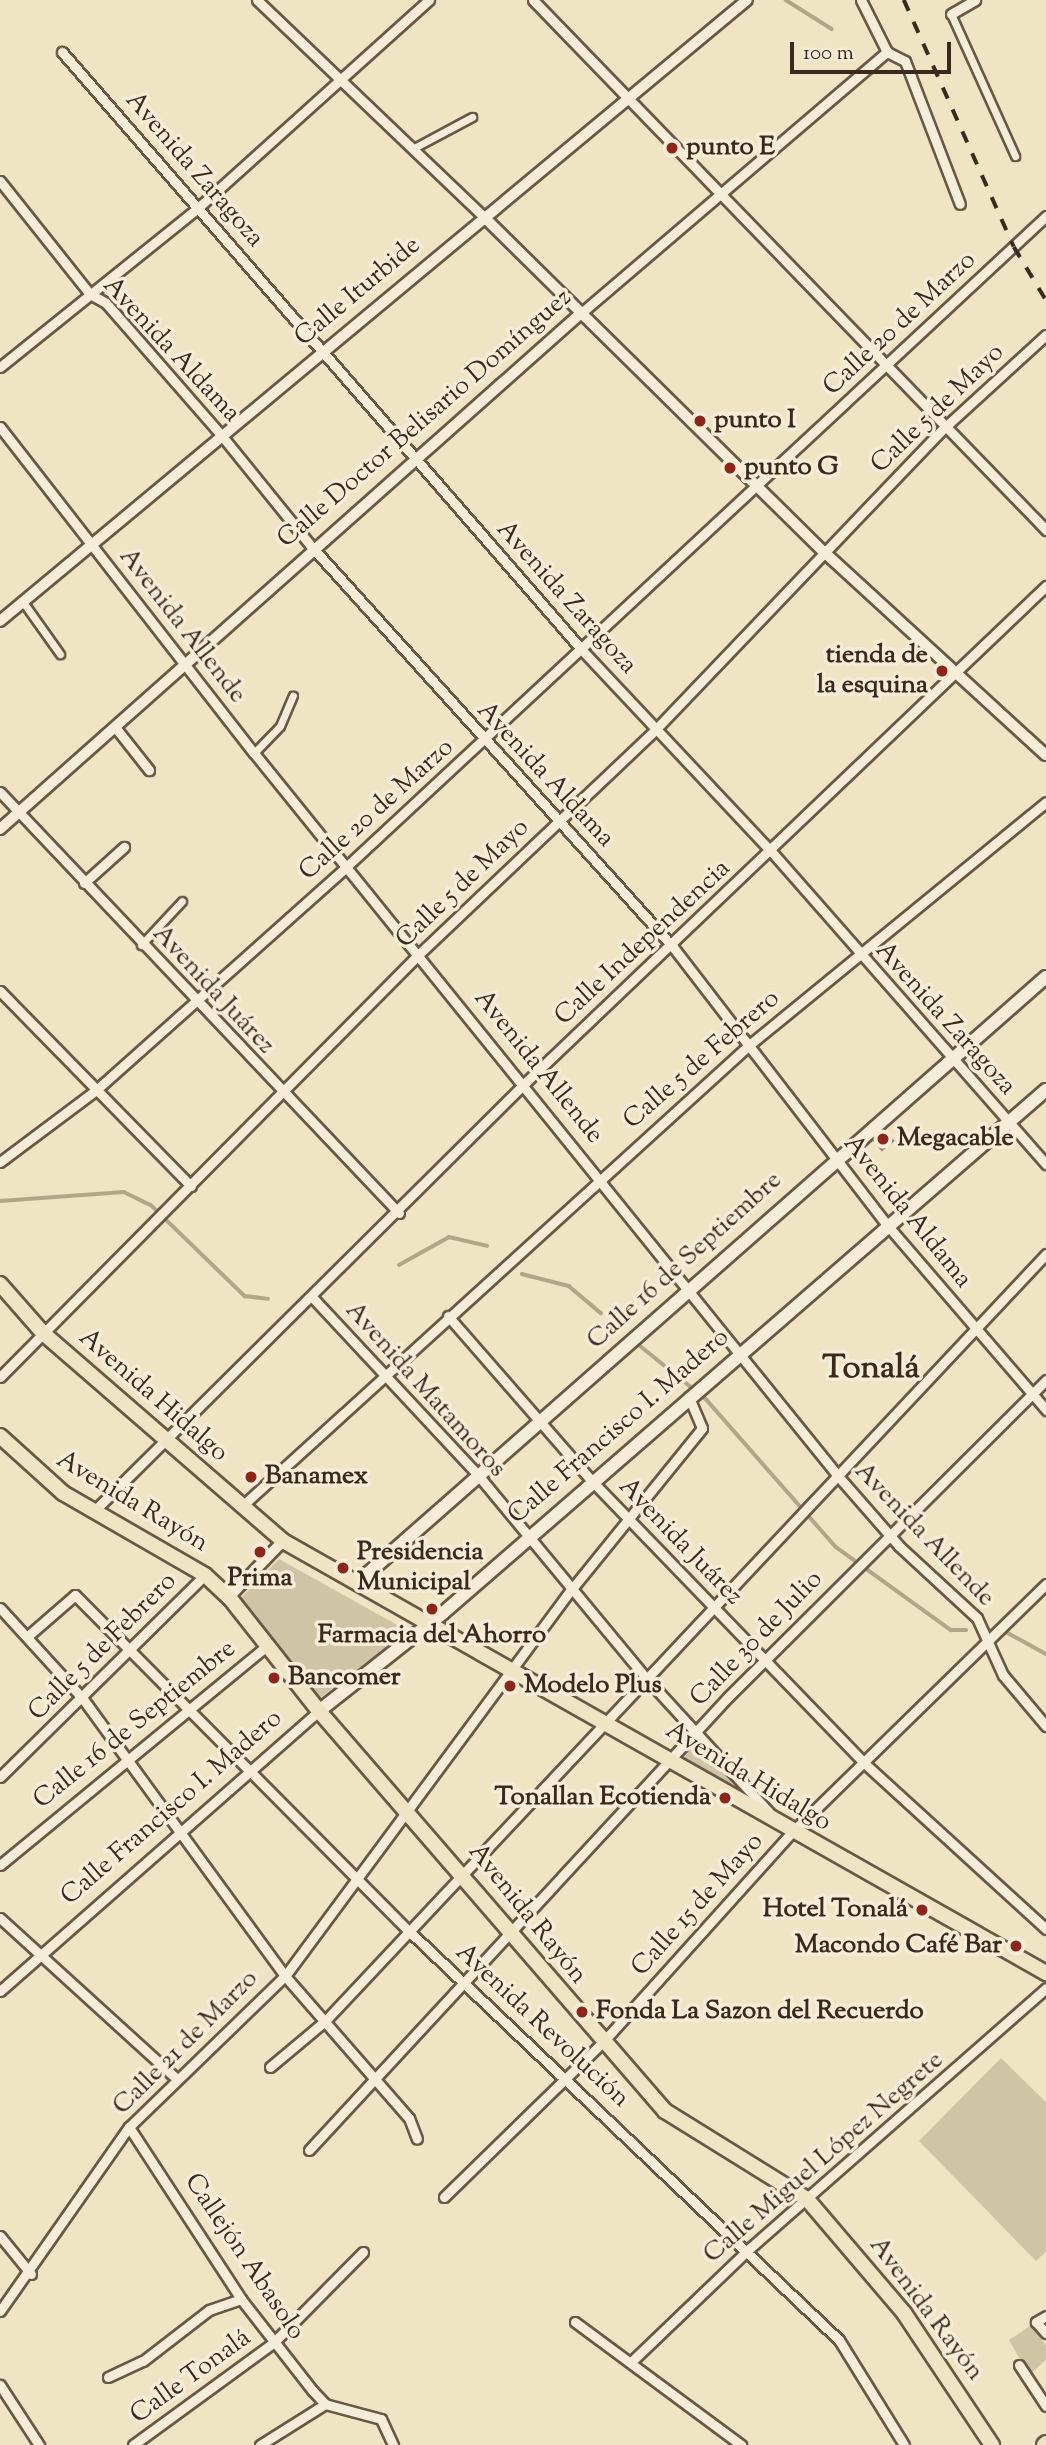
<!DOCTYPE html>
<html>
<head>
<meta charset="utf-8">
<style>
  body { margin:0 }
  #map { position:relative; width:1046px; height:2445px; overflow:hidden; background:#efe4c3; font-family:"Sorts Mill Goudy",serif }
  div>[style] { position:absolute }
  .green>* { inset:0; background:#d0c4a6 }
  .stream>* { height:3.5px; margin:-1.75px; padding:0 1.75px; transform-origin:1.75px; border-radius:1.75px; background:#b2a58a }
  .building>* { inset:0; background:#998b72; transform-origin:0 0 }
  .roads { filter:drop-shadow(2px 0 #685845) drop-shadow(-2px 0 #685845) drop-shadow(0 2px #685845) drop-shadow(0 -2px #685845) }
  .pedestrian>* { height:7px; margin:-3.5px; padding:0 3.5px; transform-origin:3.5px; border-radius:3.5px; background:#f5edd8 }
  .minor>* { height:9px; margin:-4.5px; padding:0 4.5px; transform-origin:4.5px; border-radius:4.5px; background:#f5edd8 }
  .tertiary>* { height:10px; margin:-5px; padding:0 5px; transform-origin:5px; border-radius:5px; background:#f5edd8 }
  .secondary>* { height:12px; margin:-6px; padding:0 6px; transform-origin:6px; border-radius:6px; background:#f5edd8 }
  .primary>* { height:14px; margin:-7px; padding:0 7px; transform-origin:7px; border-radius:7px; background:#efe4c3 }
  .rail>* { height:3.5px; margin-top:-1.75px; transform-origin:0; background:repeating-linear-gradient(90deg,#3b2a1b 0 12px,transparent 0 24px) }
  .dots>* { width:19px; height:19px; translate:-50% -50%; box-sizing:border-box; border:4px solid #f5edd8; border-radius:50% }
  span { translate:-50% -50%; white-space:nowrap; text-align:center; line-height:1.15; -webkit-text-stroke:7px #f5edd8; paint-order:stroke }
  .poi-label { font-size:26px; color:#3b2a1b; font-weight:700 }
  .left { translate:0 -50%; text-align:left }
  .right { translate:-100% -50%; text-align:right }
  .street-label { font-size:26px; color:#3b2a1b }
  .district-label { font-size:33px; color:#3b2a1b; font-weight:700 }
  .scale { position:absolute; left:790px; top:42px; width:161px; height:32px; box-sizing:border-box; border:4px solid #3b2a1b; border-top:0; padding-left:9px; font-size:21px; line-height:24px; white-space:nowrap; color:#3b2a1b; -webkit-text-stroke:5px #f5edd8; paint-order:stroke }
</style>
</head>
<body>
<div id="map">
  <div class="green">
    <div style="clip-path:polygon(279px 1559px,408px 1631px,317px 1700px,237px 1602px)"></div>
    <div style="clip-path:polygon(697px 1742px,732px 1782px,729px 1787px,681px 1761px)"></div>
    <div style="clip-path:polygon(1001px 2058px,1046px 2102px,1046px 2252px,1036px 2261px,919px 2141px)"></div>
    <div style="clip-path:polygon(1030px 2326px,1046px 2345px,1046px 2360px,1029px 2375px,1009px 2340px)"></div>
  </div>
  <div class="stream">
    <div style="left:786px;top:0;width:54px;rotate:32.2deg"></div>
    <div style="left:0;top:1201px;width:124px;rotate:-4.2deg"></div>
    <div style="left:124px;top:1192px;width:30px;rotate:26deg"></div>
    <div style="left:151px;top:1205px;width:131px;rotate:44.1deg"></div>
    <div style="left:245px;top:1296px;width:23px;rotate:7deg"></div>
    <div style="left:399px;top:1265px;width:57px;rotate:-29.2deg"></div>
    <div style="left:449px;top:1237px;width:39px;rotate:13deg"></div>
    <div style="left:522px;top:1274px;width:49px;rotate:14.3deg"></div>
    <div style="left:569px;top:1286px;width:42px;rotate:40.2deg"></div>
    <div style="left:638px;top:1344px;width:87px;rotate:39deg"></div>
    <div style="left:706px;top:1399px;width:197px;rotate:48.7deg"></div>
    <div style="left:836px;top:1547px;width:142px;rotate:35.8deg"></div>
    <div style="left:951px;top:1630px;width:15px"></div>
    <div style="left:1008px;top:1633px;width:43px;rotate:28.9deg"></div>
  </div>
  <div class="building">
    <div style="left:886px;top:1130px;width:14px;height:17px;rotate:51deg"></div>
  </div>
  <div class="roads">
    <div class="pedestrian">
      <div style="left:951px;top:14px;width:156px;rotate:65.7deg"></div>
      <div style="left:414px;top:148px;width:66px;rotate:-28.1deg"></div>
      <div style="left:23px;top:602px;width:64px;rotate:54.6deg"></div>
      <div style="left:254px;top:753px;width:37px;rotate:-46deg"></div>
      <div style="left:280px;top:726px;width:33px;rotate:-67deg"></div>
      <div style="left:141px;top:945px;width:60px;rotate:-47deg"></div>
    </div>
    <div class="minor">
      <div style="left:257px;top:0;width:314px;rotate:43.7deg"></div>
      <div style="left:533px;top:0;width:738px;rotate:45.93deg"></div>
      <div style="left:861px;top:0;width:58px;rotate:63.4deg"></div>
      <div style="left:887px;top:52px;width:20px;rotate:27deg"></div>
      <div style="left:905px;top:61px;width:153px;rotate:69deg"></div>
      <div style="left:951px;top:14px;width:28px;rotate:-30deg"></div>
      <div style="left:62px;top:52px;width:792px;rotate:48.99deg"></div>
      <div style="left:582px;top:650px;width:276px;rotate:46.8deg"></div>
      <div style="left:771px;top:851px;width:417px;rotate:48.7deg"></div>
      <div style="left:0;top:181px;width:144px;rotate:51.5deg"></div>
      <div style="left:90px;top:294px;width:18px;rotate:29deg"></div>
      <div style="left:106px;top:303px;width:176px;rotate:48.9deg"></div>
      <div style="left:222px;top:436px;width:141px;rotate:51deg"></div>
      <div style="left:311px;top:546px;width:540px;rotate:47.93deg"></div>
      <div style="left:673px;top:947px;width:352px;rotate:52.4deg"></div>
      <div style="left:888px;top:1226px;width:243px;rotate:49.3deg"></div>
      <div style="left:580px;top:314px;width:404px;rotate:-40.5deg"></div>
      <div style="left:0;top:367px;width:257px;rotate:-38.8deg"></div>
      <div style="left:200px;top:206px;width:308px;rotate:-42deg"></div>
      <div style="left:0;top:427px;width:413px;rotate:52.1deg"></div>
      <div style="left:254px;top:753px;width:929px;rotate:51.07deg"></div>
      <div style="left:838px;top:1476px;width:93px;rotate:48.9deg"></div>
      <div style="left:899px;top:1546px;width:106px;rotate:42.7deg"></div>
      <div style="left:977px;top:1618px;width:63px;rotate:65.5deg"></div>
      <div style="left:1003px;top:1675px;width:67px;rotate:49.9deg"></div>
      <div style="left:115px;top:727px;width:55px;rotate:51.7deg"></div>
      <div style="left:0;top:792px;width:580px;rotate:46.54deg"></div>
      <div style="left:84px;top:883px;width:54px;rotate:-42deg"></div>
      <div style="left:0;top:991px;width:273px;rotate:45.6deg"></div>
      <div style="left:0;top:1162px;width:119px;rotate:-36.8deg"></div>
      <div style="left:95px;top:1091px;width:336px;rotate:-41.7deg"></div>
      <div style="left:346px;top:867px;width:956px;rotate:-42.92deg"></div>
      <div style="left:313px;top:1298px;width:242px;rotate:47deg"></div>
      <div style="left:478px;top:1475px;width:264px;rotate:50.4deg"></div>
      <div style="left:646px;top:1678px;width:182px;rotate:47.5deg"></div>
      <div style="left:448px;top:1316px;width:219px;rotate:48.9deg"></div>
      <div style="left:592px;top:1481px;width:389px;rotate:46deg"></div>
      <div style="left:862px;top:1761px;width:249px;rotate:42.4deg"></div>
      <div style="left:0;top:1377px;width:594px;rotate:-45.27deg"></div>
      <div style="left:418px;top:955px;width:328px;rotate:-43.5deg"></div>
      <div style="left:656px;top:729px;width:417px;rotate:-46.3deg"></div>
      <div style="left:944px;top:428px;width:138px;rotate:-42.4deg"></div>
      <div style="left:242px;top:1506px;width:684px;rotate:-42.27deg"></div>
      <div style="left:748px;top:1046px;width:385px;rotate:-39.3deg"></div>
      <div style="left:93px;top:1512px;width:610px;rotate:-44.8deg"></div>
      <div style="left:526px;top:1082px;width:719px;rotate:-43.65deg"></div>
      <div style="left:0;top:1608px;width:123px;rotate:47.6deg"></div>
      <div style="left:83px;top:1699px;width:343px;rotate:53.9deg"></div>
      <div style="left:285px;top:1976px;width:189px;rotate:48.9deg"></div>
      <div style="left:409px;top:2118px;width:22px;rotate:69deg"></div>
      <div style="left:29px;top:1635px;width:61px;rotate:-41deg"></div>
      <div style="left:75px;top:1595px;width:474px;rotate:45.2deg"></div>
      <div style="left:409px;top:1931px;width:593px;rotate:43.57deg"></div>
      <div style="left:839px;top:2340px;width:123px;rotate:58.2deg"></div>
      <div style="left:0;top:1777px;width:288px;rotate:-44.6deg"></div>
      <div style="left:0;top:1865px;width:343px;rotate:-39.4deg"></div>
      <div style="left:0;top:1918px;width:236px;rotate:42.3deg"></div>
      <div style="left:0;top:1991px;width:424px;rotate:-41.3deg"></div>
      <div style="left:270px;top:2067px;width:72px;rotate:-39.9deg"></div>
      <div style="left:325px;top:2021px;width:1053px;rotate:-46.77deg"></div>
      <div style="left:129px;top:2127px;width:205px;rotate:56.9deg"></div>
      <div style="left:241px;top:2299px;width:117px;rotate:52deg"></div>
      <div style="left:313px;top:2391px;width:18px;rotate:47deg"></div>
      <div style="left:325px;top:2404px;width:58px;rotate:15deg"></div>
      <div style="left:381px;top:2419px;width:29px;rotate:65deg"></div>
      <div style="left:309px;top:2150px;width:617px;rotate:-47.23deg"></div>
      <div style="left:728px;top:1697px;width:449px;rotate:-44.9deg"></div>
      <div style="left:444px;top:2197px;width:221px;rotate:-44.3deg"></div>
      <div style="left:602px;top:2043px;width:284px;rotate:-48deg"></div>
      <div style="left:792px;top:1832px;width:355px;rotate:-44.3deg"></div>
      <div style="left:0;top:2236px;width:49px;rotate:50.8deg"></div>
      <div style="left:0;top:2311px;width:225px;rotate:-55deg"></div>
      <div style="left:129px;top:2127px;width:217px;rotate:-44.1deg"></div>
      <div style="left:285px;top:1976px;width:480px;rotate:-53.5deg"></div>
      <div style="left:571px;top:1590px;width:208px;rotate:-51deg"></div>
      <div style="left:702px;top:1428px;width:34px;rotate:-113deg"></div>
      <div style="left:1046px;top:2316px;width:12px;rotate:149deg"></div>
      <div style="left:1036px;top:2322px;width:15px;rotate:48deg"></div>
      <div style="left:575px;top:2322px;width:207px;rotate:36.5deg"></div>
      <div style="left:631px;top:2362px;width:163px;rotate:-43.8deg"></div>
      <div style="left:749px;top:2249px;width:395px;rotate:-41.3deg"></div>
      <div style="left:1019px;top:2365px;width:49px;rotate:56.6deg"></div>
      <div style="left:108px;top:2377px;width:38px;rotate:-25deg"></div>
      <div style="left:143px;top:2361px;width:83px;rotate:-37.7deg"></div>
      <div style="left:209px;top:2310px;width:34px;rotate:-19deg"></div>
      <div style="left:0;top:2385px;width:72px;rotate:57deg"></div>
      <div style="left:133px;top:2445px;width:173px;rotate:-36.1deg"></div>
      <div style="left:273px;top:2343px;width:128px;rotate:-45.3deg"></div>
      <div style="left:260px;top:2445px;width:77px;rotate:-32.2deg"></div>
    </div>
    <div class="tertiary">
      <div style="left:484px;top:217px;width:476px;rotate:44.6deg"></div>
      <div style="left:823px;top:551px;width:302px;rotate:42.5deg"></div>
      <div style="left:0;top:621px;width:971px;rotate:-39.74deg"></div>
      <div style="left:0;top:829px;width:776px;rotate:-41.6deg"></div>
      <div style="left:229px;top:1597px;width:78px;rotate:-46deg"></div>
    </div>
    <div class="secondary">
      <div style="left:358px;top:1582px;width:916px;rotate:-41.33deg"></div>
      <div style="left:319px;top:1711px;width:158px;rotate:-38.3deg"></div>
      <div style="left:443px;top:1613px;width:798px;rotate:-40.94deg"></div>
    </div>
    <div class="primary">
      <div style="left:0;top:1284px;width:65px;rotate:48.7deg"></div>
      <div style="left:43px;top:1333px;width:318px;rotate:40.9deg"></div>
      <div style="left:283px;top:1541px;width:877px;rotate:29.52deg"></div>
      <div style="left:0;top:1436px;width:85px;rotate:42.1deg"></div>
      <div style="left:63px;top:1493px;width:164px;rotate:30deg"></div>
      <div style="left:205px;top:1575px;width:33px;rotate:43deg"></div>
      <div style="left:229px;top:1597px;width:145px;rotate:51.7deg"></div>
      <div style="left:319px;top:1711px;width:529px;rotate:49.14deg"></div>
      <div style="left:665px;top:2111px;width:167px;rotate:31.8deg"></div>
      <div style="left:807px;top:2199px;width:150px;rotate:49.6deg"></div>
      <div style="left:904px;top:2313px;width:159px;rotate:56.3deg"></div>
      <div style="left:1044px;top:2445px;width:3px;rotate:-45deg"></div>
    </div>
  </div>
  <div class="rail">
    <div style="left:904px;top:0;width:270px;rotate:66deg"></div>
    <div style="left:1014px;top:247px;width:62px;rotate:58.9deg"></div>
  </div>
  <div class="dots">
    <div style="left:672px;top:148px;background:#8f2418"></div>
    <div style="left:700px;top:421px;background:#8f2418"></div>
    <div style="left:730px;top:468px;background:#8f2418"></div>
    <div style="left:942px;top:671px;background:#8f2418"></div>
    <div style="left:883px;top:1139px;background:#8f2418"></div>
    <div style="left:251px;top:1477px;background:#8f2418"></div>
    <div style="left:260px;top:1552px;background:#8f2418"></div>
    <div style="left:343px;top:1568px;background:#8f2418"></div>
    <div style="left:432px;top:1609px;background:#8f2418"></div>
    <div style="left:274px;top:1678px;background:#8f2418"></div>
    <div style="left:510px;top:1686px;background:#8f2418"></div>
    <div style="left:725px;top:1798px;background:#8f2418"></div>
    <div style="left:922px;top:1910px;background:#8f2418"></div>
    <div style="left:1016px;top:1946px;background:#8f2418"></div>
    <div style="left:582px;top:2012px;background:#8f2418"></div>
  </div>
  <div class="poi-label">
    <span class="left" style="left:686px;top:148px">punto E</span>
    <span class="left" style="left:714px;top:421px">punto I</span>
    <span class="left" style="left:744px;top:468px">punto G</span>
    <span class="right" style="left:928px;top:671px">tienda de<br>la esquina</span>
    <span class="left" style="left:897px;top:1139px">Megacable</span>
    <span class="left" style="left:265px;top:1477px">Banamex</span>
    <span class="left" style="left:357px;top:1568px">Presidencia<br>Municipal</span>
    <span style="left:260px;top:1579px">Prima</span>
    <span style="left:432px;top:1636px">Farmacia del Ahorro</span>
    <span class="left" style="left:288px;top:1678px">Bancomer</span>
    <span class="left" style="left:524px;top:1686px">Modelo Plus</span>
    <span class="right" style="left:711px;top:1798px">Tonallan Ecotienda</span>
    <span class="right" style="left:908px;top:1910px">Hotel Tonalá</span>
    <span class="right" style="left:1002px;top:1946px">Macondo Café Bar</span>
    <span class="left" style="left:596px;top:2012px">Fonda La Sazon del Recuerdo</span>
  </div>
  <div class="street-label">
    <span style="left:194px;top:170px;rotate:49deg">Avenida Zaragoza</span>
    <span style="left:358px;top:292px;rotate:-40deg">Calle Iturbide</span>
    <span style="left:900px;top:324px;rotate:-43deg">Calle 20 de Marzo</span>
    <span style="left:171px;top:350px;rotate:47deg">Avenida Aldama</span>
    <span style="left:938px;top:409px;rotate:-44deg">Calle 5 de Mayo</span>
    <span style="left:425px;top:419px;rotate:-41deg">Calle Doctor Belisario Domínguez</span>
    <span style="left:566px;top:598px;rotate:48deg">Avenida Zaragoza</span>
    <span style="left:182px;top:626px;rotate:52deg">Avenida Allende</span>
    <span style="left:545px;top:775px;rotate:47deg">Avenida Aldama</span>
    <span style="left:377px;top:810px;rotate:-42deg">Calle 20 de Marzo</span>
    <span style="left:463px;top:884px;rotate:-44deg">Calle 5 de Mayo</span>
    <span style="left:643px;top:943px;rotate:-43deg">Calle Independencia</span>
    <span style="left:213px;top:990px;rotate:47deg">Avenida Juárez</span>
    <span style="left:945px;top:1019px;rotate:48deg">Avenida Zaragoza</span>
    <span style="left:702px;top:1060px;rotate:-41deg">Calle 5 de Febrero</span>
    <span style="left:538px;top:1067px;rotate:51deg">Avenida Allende</span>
    <span style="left:907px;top:1212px;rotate:51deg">Avenida Aldama</span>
    <span style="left:685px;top:1261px;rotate:-42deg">Calle 16 de Septiembre</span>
    <span style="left:425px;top:1390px;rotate:48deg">Avenida Matamoros</span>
    <span style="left:153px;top:1396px;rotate:41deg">Avenida Hidalgo</span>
    <span style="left:619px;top:1427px;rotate:-41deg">Calle Francisco I. Madero</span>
    <span style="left:132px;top:1502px;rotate:31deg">Avenida Rayón</span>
    <span style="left:924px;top:1535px;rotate:46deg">Avenida Allende</span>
    <span style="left:680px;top:1542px;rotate:46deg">Avenida Juárez</span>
    <span style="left:757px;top:1639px;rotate:-46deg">Calle 30 de Julio</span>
    <span style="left:103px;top:1647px;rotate:-45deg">Calle 5 de Febrero</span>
    <span style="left:135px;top:1725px;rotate:-39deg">Calle 16 de Septiembre</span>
    <span style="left:748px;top:1777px;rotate:31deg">Avenida Hidalgo</span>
    <span style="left:172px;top:1808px;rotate:-41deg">Calle Francisco I. Madero</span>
    <span style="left:698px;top:1905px;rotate:-48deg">Calle 15 de Mayo</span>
    <span style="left:527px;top:1914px;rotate:51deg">Avenida Rayón</span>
    <span style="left:542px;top:2026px;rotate:43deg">Avenida Revolución</span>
    <span style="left:186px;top:2043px;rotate:-45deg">Calle 21 de Marzo</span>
    <span style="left:824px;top:2158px;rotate:-41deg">Calle Miguel López Negrete</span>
    <span style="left:244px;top:2257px;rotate:56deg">Callejón Abasolo</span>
    <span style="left:926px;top:2309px;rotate:53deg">Avenida Rayón</span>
    <span style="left:191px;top:2377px;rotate:-36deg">Calle Tonalá</span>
  </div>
  <div class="district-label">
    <span style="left:871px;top:1370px">Tonalá</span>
  </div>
  <div class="scale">100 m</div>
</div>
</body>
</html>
